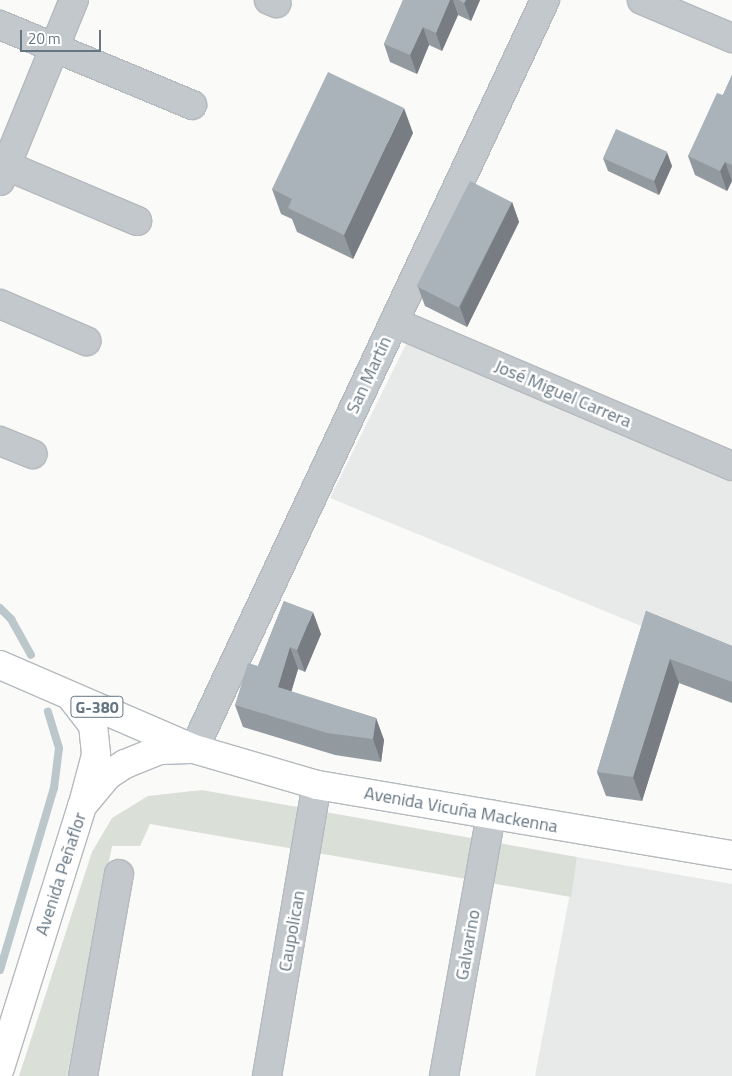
<!DOCTYPE html>
<html>
<head>
<meta charset="utf-8">
<style>
  body { margin:0 }
  #map { position:relative; width:732px; height:1076px; overflow:hidden; background:#fafaf8; font-family:"Titillium Web",sans-serif }
  div>[style] { position:absolute }
  .built>* { inset:0; background:#e8e9e9 }
  .green>* { inset:0; background:#dadfd7 }
  .stream>* { height:8px; margin:-4px; padding:0 4px; transform-origin:4px; border-radius:4px; background:#bbc7cb }
  .roads { filter:drop-shadow(1px 0 #b5babe) drop-shadow(-1px 0 #b5babe) drop-shadow(0 1px #b5babe) drop-shadow(0 -1px #b5babe) }
  .minor>* { height:28px; margin:-14px; padding:0 14px; transform-origin:14px; border-radius:14px; background:#c3c8cc }
  .major>* { height:28px; margin:-14px; padding:0 14px; transform-origin:14px; border-radius:14px; background:#fff }
  .wall>* { inset:0; background:#929a9f }
  .shaded-wall>* { inset:0; background:#777d82 }
  .building>* { inset:0; background:#aab3b9; transform-origin:0 0 }
  span { translate:-50% -50%; white-space:nowrap; text-align:center; line-height:1.15; -webkit-text-stroke:5px #fff; paint-order:stroke }
  .shield-label span { padding:1px 4px; background:#fff; border:1px solid; border-radius:4px; -webkit-text-stroke-width:0 }
  .shield-label { font-size:16px; color:#657683; font-weight:700 }
  .street-label { font-size:18px; color:#657683 }
  .scale { position:absolute; left:20px; top:30px; width:81px; height:22px; box-sizing:border-box; border:2px solid #657683; border-top:0; padding-left:6px; font-size:15px; line-height:18px; white-space:nowrap; color:#657683; -webkit-text-stroke:4px #fff; paint-order:stroke }
</style>
</head>
<body>
<div id="map">
  <div class="built">
    <div style="clip-path:polygon(409px 338px,732px 482px,732px 662px,719px 658px,330px 498px)"></div>
    <div style="clip-path:polygon(577px 857px,732px 884px,732px 1076px,535px 1076px)"></div>
  </div>
  <div class="green">
    <div style="clip-path:polygon(202px 790px,577px 857px,571px 897px,150px 824px,140px 846px,112px 846px,67px 1076px,19px 1076px,92px 852px,112px 818px,148px 796px)"></div>
  </div>
  <div class="stream">
    <div style="left:0;top:608px;width:16px;rotate:45deg"></div>
    <div style="left:11px;top:619px;width:41px;rotate:60.9deg"></div>
    <div style="left:0;top:970px;width:190px;rotate:-73.5deg"></div>
    <div style="left:54px;top:788px;width:40px;rotate:-82.9deg"></div>
    <div style="left:59px;top:748px;width:38px;rotate:-107deg"></div>
  </div>
  <div class="roads">
    <div class="minor">
      <div style="left:269px;top:0;width:8px;rotate:23deg"></div>
      <div style="left:642px;top:0;width:98px;rotate:22.9deg"></div>
      <div style="left:0;top:25px;width:208px;rotate:22.6deg"></div>
      <div style="left:0;top:163px;width:149px;rotate:22.9deg"></div>
      <div style="left:0;top:181px;width:196px;rotate:-67.8deg"></div>
      <div style="left:0;top:304px;width:94px;rotate:23.3deg"></div>
      <div style="left:394px;top:322px;width:367px;rotate:23.1deg"></div>
      <div style="left:0;top:441px;width:35px;rotate:22deg"></div>
      <div style="left:194px;top:749px;width:827px;rotate:-64.89deg"></div>
      <div style="left:83px;top:1076px;width:205px;rotate:-79.9deg"></div>
      <div style="left:267px;top:1076px;width:295px;rotate:-80.3deg"></div>
      <div style="left:444px;top:1076px;width:266px;rotate:-79.8deg"></div>
    </div>
    <div class="major">
      <div style="left:0;top:665px;width:211px;rotate:23.4deg"></div>
      <div style="left:194px;top:749px;width:128px;rotate:16.3deg"></div>
      <div style="left:317px;top:785px;width:421px;rotate:9.6deg"></div>
      <div style="left:71px;top:697px;width:36px;rotate:52deg"></div>
      <div style="left:93px;top:725px;width:30px;rotate:84deg"></div>
      <div style="left:96px;top:755px;width:47px;rotate:104.9deg"></div>
      <div style="left:0;top:1068px;width:275px;rotate:-72.6deg"></div>
      <div style="left:82px;top:806px;width:40px;rotate:-50deg"></div>
      <div style="left:108px;top:775px;width:20px;rotate:-33deg"></div>
      <div style="left:125px;top:764px;width:38px;rotate:-22deg"></div>
      <div style="left:160px;top:750px;width:30px;rotate:-2deg"></div>
    </div>
  </div>
  <div class="wall">
    <div style="clip-path:polygon(403px 0,480px 0,471px 21px,458px 15px,442px 51px,429px 45px,417px 74px,390px 62px,384px 44px)"></div>
    <div style="clip-path:polygon(732px 75px,732px 181px,727px 191px,695px 175px,688px 156px,723px 95px)"></div>
    <div style="clip-path:polygon(413px 133px,353px 259px,297px 232px,292px 219px,281px 214px,272px 189px)"></div>
    <div style="clip-path:polygon(603px 158px,672px 166px,659px 195px,608px 171px)"></div>
    <div style="clip-path:polygon(512px 202px,519px 222px,467px 327px,425px 306px,418px 287px)"></div>
    <div style="clip-path:polygon(284px 601px,321px 634px,305px 672px,298px 669px,291px 692px,376px 718px,384px 740px,381px 762px,335px 755px,243px 727px,235px 705px,258px 666px)"></div>
    <div style="clip-path:polygon(646px 611px,732px 646px,732px 703px,679px 683px,642px 801px,606px 796px,597px 772px)"></div>
  </div>
  <div class="shaded-wall">
    <div style="clip-path:polygon(450px 0,453px 0,458px 15px,442px 51px,436px 33px)"></div>
    <div style="clip-path:polygon(466px 0,480px 0,471px 21px,464px 3px)"></div>
    <div style="clip-path:polygon(423px 27px,429px 45px,417px 74px,410px 55px)"></div>
    <div style="clip-path:polygon(404px 108px,413px 133px,353px 259px,344px 235px)"></div>
    <div style="clip-path:polygon(667px 152px,672px 166px,659px 195px,654px 181px)"></div>
    <div style="clip-path:polygon(725px 162px,732px 181px,727px 191px,720px 171px)"></div>
    <div style="clip-path:polygon(512px 202px,519px 222px,467px 327px,460px 307px)"></div>
    <div style="clip-path:polygon(313px 612px,321px 634px,305px 672px,297px 650px)"></div>
    <div style="clip-path:polygon(290px 647px,298px 669px,286px 710px,278px 687px)"></div>
    <div style="clip-path:polygon(670px 659px,679px 683px,642px 801px,633px 777px)"></div>
    <div style="clip-path:polygon(376px 718px,384px 740px,381px 762px,373px 739px)"></div>
  </div>
  <div class="building">
    <div style="clip-path:polygon(403px 0,450px 0,436px 33px,423px 27px,410px 55px,384px 44px)"></div>
    <div style="clip-path:polygon(459px 0,466px 0,464px 3px)"></div>
    <div style="clip-path:polygon(328px 72px,404px 108px,344px 235px,288px 208px,292px 199px,272px 189px)"></div>
    <div style="clip-path:polygon(732px 75px,732px 165px,725px 162px,720px 171px,688px 156px,717px 93px,723px 95px)"></div>
    <div style="left:616px;top:129px;width:56px;height:32px;rotate:24deg"></div>
    <div style="left:470px;top:181px;width:47px;height:118px;rotate:27deg"></div>
    <div style="clip-path:polygon(284px 601px,313px 612px,297px 650px,290px 647px,278px 687px,376px 718px,373px 739px,327px 733px,235px 705px,248px 663px,258px 666px)"></div>
    <div style="clip-path:polygon(646px 611px,732px 646px,732px 682px,670px 659px,633px 777px,597px 772px)"></div>
  </div>
  <div class="shield-label">
    <span style="left:97px;top:707px">G-380</span>
  </div>
  <div class="street-label">
    <span style="left:369px;top:375px;rotate:-65deg">San Martín</span>
    <span style="left:563px;top:394px;rotate:23deg">José Miguel Carrera</span>
    <span style="left:461px;top:810px;rotate:10deg">Avenida Vicuña Mackenna</span>
    <span style="left:61px;top:874px;rotate:-72deg">Avenida Peñaflor</span>
    <span style="left:292px;top:931px;rotate:-80deg">Caupolican</span>
    <span style="left:468px;top:945px;rotate:-80deg">Galvarino</span>
  </div>
  <div class="scale">20 m</div>
</div>
</body>
</html>
